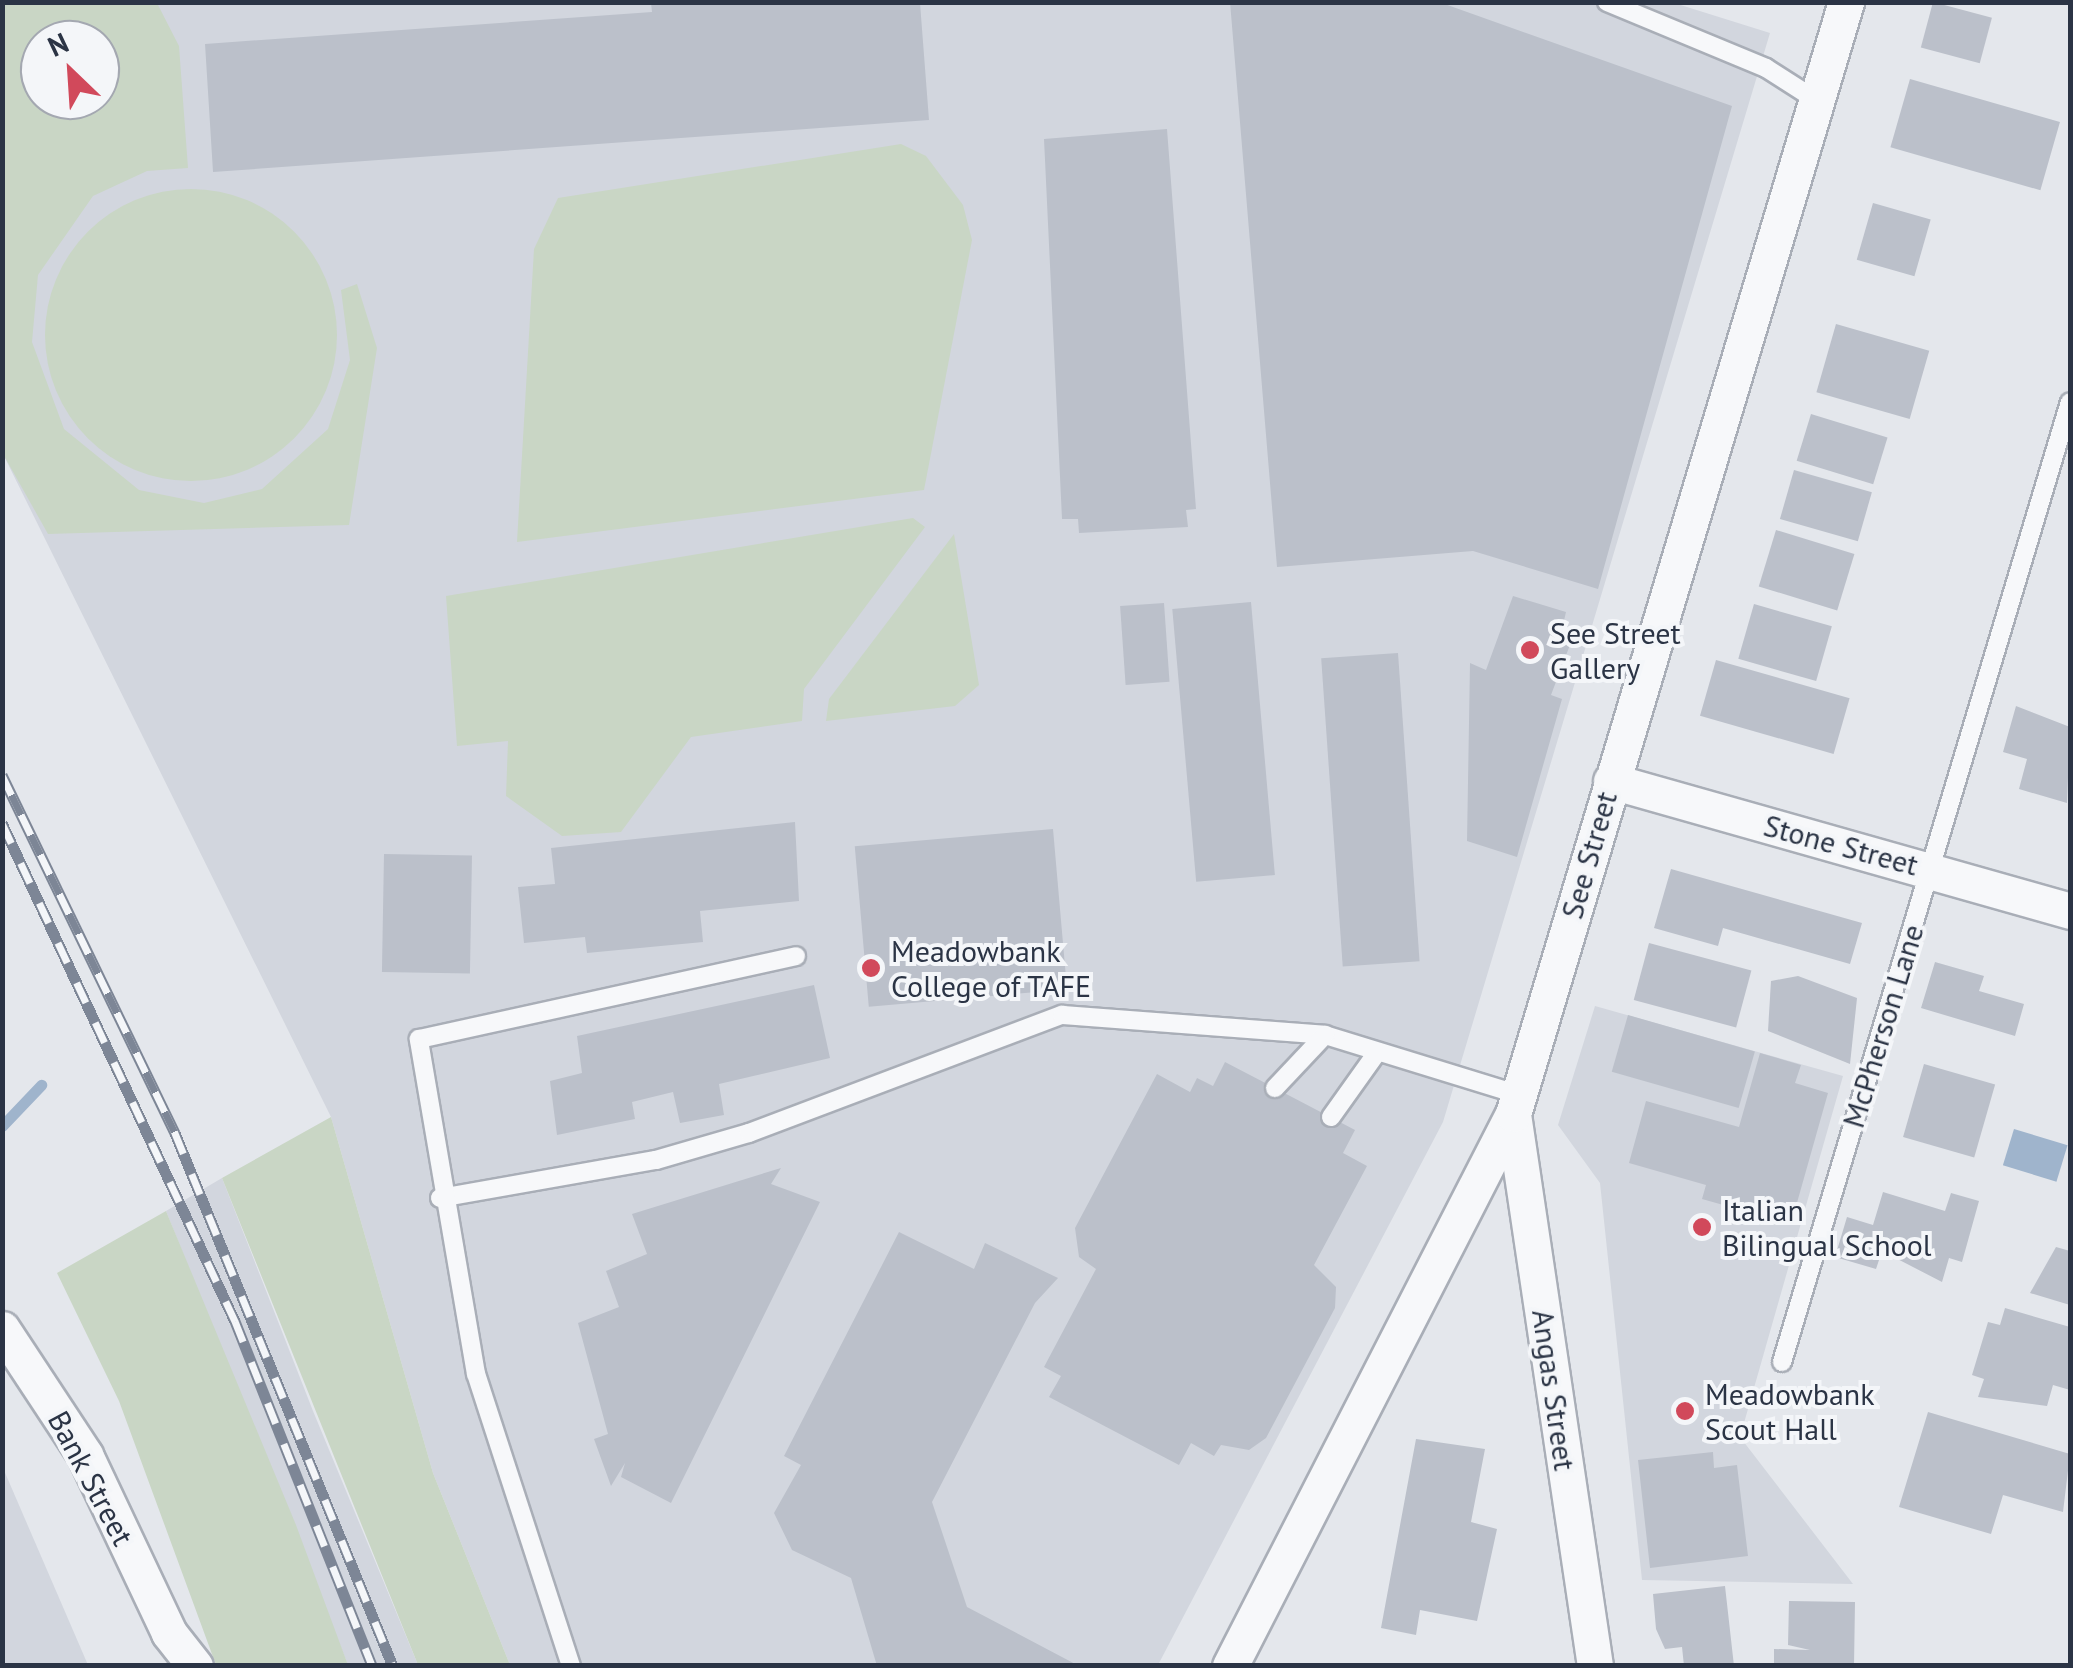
<!DOCTYPE html>
<html>
<head>
<meta charset="utf-8">
<style>
  body { margin:0 }
  #map { position:relative; width:2073px; height:1668px; overflow:hidden; background:#e4e7ec; font-family:"PT Sans",sans-serif }
  div>[style] { position:absolute }
  .built>* { inset:0; background:#d2d6de }
  .green>* { inset:0; background:#c9d6c5 }
  .round { border-radius:50% }
  .water>* { inset:0; background:#9fb4cc; transform-origin:0 0 }
  .stream>* { height:11px; margin:-5.5px; padding:0 5.5px; transform-origin:5.5px; border-radius:5.5px; background:#9fb4cc }
  .building>* { inset:0; background:#bbc0ca; transform-origin:0 0 }
  .roads { filter:drop-shadow(2px 0 #a9aeb7) drop-shadow(-2px 0 #a9aeb7) drop-shadow(0 2px #a9aeb7) drop-shadow(0 -2px #a9aeb7) }
  .lane>* { height:18px; margin:-9px; padding:0 9px; transform-origin:9px; border-radius:9px; background:#f7f8fa }
  .street>* { height:35px; margin:-17.5px; padding:0 17.5px; transform-origin:17.5px; border-radius:17.5px; background:#f7f8fa }
  .rail>* { height:11px; margin-top:-5.5px; transform-origin:0; background:repeating-linear-gradient(90deg,#f4f6f9 0 22px,#7d8696 0 44px); box-sizing:border-box; border-block:2px solid #7d8696 }
  .dots>* { width:28px; height:28px; translate:-50% -50%; box-sizing:border-box; border:5px solid #f4f6f9; border-radius:50% }
  span { translate:-50% -50%; white-space:nowrap; text-align:center; line-height:1.15; -webkit-text-stroke:8px #f4f6f9; paint-order:stroke }
  .poi-label { font-size:30px; color:#2b3445 }
  .left { translate:0 -50%; text-align:left }
  .street-label { font-size:30px; color:#2b3445 }
  .frame { position:absolute; inset:0; border:5px solid #2b3445; pointer-events:none }
  .north { position:absolute; left:20px; top:20px; width:100px; height:100px; box-sizing:border-box; background:#f4f6f9; border:2px solid #a4a8b1; border-radius:50%; rotate:335deg; font-size:28px; font-weight:700; line-height:40px; text-align:center; color:#2b3445 }
  .north::after { content:''; display:block; margin:auto; width:35px; height:45px; background:#d1495b; clip-path:polygon(50% 0,100% 100%,50% 72%,0 100%) }
</style>
</head>
<body>
<div id="map">
  <div class="built">
    <div style="clip-path:polygon(evenodd,1671px 2px,1770px 33px,1443px 1122px,1158px 1665px,510px 1665px,433px 1473px,331px 1117px,3px 454px,2px 3px,1671px 2px,40px 40px,100px 40px,100px 100px,40px 100px,40px 40px)"></div>
    <div style="clip-path:polygon(1595px 1006px,1843px 1076px,1740px 1437px,1853px 1584px,1642px 1580px,1600px 1183px,1558px 1125px)"></div>
    <div style="clip-path:polygon(222px 1178px,313px 1411px,418px 1665px,348px 1665px,166px 1211px)"></div>
    <div style="clip-path:polygon(2px 1468px,3px 1468px,88px 1665px,3px 1665px)"></div>
  </div>
  <div class="green">
    <div style="clip-path:polygon(evenodd,2px 3px,157px 3px,179px 46px,188px 168px,147px 171px,93px 196px,38px 275px,32px 342px,64px 429px,139px 490px,204px 503px,262px 489px,328px 429px,350px 360px,341px 290px,357px 284px,377px 348px,349px 525px,48px 534px,3px 454px,2px 3px,100px 40px,100px 100px,40px 100px,40px 40px,100px 40px)"></div>
    <div style="clip-path:polygon(901px 144px,926px 156px,963px 205px,972px 240px,924px 490px,517px 542px,534px 249px,558px 198px)"></div>
    <div class="round" style="left:45px;top:189px;width:292px;height:292px"></div>
    <div style="clip-path:polygon(913px 518px,925px 527px,804px 689px,802px 721px,691px 737px,621px 832px,562px 836px,506px 796px,508px 741px,457px 746px,446px 596px)"></div>
    <div style="clip-path:polygon(954px 534px,979px 685px,955px 706px,826px 721px,829px 699px)"></div>
    <div style="clip-path:polygon(331px 1117px,433px 1473px,510px 1665px,418px 1665px,222px 1178px)"></div>
    <div style="clip-path:polygon(166px 1211px,296px 1525px,348px 1665px,216px 1665px,119px 1401px,57px 1273px)"></div>
  </div>
  <div class="water">
    <div style="left:2014px;top:1129px;width:56px;height:38px;rotate:17deg"></div>
  </div>
  <div class="stream">
    <div style="left:2px;top:1126px;width:57px;rotate:-46.4deg"></div>
  </div>
  <div class="building">
    <div style="clip-path:polygon(1230px 2px,1439px 2px,1732px 106px,1598px 589px,1473px 551px,1277px 567px)"></div>
    <div style="left:1933px;top:2px;width:61px;height:47px;rotate:15deg"></div>
    <div style="clip-path:polygon(651px 3px,920px 3px,929px 120px,213px 172px,205px 44px,652px 12px)"></div>
    <div style="left:1910px;top:79px;width:156px;height:71px;rotate:16deg"></div>
    <div style="clip-path:polygon(1167px 129px,1196px 509px,1186px 510px,1188px 527px,1079px 533px,1078px 519px,1062px 519px,1044px 139px)"></div>
    <div style="left:1873px;top:203px;width:60px;height:59px;rotate:16deg"></div>
    <div style="left:1836px;top:324px;width:97px;height:71px;rotate:16deg"></div>
    <div style="left:1811px;top:414px;width:80px;height:49px;rotate:17deg"></div>
    <div style="left:1794px;top:470px;width:81px;height:51px;rotate:16deg"></div>
    <div style="left:1776px;top:530px;width:82px;height:59px;rotate:17deg"></div>
    <div style="clip-path:polygon(1513px 596px,1566px 612px,1563px 625px,1576px 629px,1551px 695px,1562px 699px,1517px 857px,1467px 841px,1470px 663px,1486px 670px)"></div>
    <div style="left:1251px;top:602px;width:274px;height:79px;rotate:85deg"></div>
    <div style="left:1164px;top:603px;width:79px;height:44px;rotate:86deg"></div>
    <div style="left:1754px;top:604px;width:81px;height:57px;rotate:16deg"></div>
    <div style="left:1398px;top:653px;width:309px;height:77px;rotate:86deg"></div>
    <div style="left:1716px;top:660px;width:139px;height:58px;rotate:16deg"></div>
    <div style="clip-path:polygon(2016px 706px,2070px 727px,2067px 803px,2019px 789px,2027px 759px,2003px 752px)"></div>
    <div style="clip-path:polygon(795px 822px,799px 901px,700px 911px,703px 942px,587px 953px,585px 937px,524px 943px,518px 887px,555px 884px,551px 848px)"></div>
    <div style="left:1053px;top:829px;width:161px;height:199px;rotate:85deg"></div>
    <div style="left:384px;top:854px;width:88px;height:118px;rotate:1deg"></div>
    <div style="clip-path:polygon(1671px 869px,1862px 923px,1850px 964px,1723px 928px,1718px 946px,1654px 928px)"></div>
    <div style="left:1649px;top:943px;width:106px;height:59px;rotate:15deg"></div>
    <div style="clip-path:polygon(1935px 962px,1984px 976px,1979px 991px,2024px 1004px,2015px 1036px,1921px 1008px)"></div>
    <div style="clip-path:polygon(1798px 976px,1857px 998px,1850px 1064px,1768px 1031px,1771px 981px)"></div>
    <div style="clip-path:polygon(814px 985px,830px 1058px,719px 1084px,724px 1115px,680px 1123px,673px 1092px,632px 1102px,635px 1119px,557px 1135px,550px 1081px,582px 1073px,577px 1036px)"></div>
    <div style="left:1628px;top:1015px;width:132px;height:59px;rotate:16deg"></div>
    <div style="clip-path:polygon(1760px 1053px,1801px 1065px,1795px 1083px,1828px 1093px,1791px 1224px,1702px 1199px,1706px 1185px,1629px 1163px,1646px 1101px,1739px 1127px)"></div>
    <div style="clip-path:polygon(1225px 1062px,1355px 1130px,1343px 1153px,1367px 1166px,1314px 1265px,1336px 1287px,1335px 1308px,1266px 1438px,1249px 1450px,1221px 1445px,1214px 1456px,1191px 1443px,1179px 1465px,1049px 1397px,1061px 1376px,1044px 1367px,1096px 1269px,1079px 1257px,1075px 1228px,1157px 1074px,1190px 1092px,1197px 1078px,1213px 1086px)"></div>
    <div style="left:1924px;top:1064px;width:74px;height:76px;rotate:16deg"></div>
    <div style="clip-path:polygon(781px 1168px,771px 1184px,820px 1202px,671px 1503px,621px 1477px,625px 1463px,611px 1486px,594px 1439px,608px 1434px,578px 1323px,619px 1307px,606px 1271px,647px 1254px,632px 1214px)"></div>
    <div style="clip-path:polygon(1883px 1192px,1945px 1211px,1951px 1193px,1979px 1201px,1962px 1262px,1949px 1258px,1942px 1282px,1882px 1251px,1876px 1269px,1835px 1257px,1847px 1217px,1873px 1225px)"></div>
    <div style="clip-path:polygon(899px 1232px,974px 1269px,985px 1243px,1058px 1278px,1035px 1303px,932px 1502px,967px 1607px,1079px 1666px,877px 1666px,851px 1578px,792px 1550px,774px 1513px,801px 1465px,784px 1456px)"></div>
    <div style="clip-path:polygon(2056px 1247px,2070px 1251px,2070px 1305px,2030px 1293px)"></div>
    <div style="clip-path:polygon(2005px 1308px,2070px 1327px,2070px 1390px,2053px 1385px,2047px 1406px,1978px 1397px,1984px 1379px,1972px 1375px,1988px 1322px,2000px 1325px)"></div>
    <div style="clip-path:polygon(1928px 1412px,2070px 1454px,2063px 1512px,2003px 1495px,1991px 1534px,1899px 1507px)"></div>
    <div style="clip-path:polygon(1416px 1439px,1485px 1449px,1471px 1522px,1497px 1529px,1477px 1621px,1420px 1610px,1416px 1635px,1381px 1628px)"></div>
    <div style="clip-path:polygon(1713px 1452px,1714px 1468px,1737px 1465px,1748px 1556px,1650px 1568px,1638px 1460px)"></div>
    <div style="clip-path:polygon(1725px 1586px,1734px 1666px,1684px 1666px,1682px 1647px,1665px 1649px,1656px 1629px,1653px 1594px)"></div>
    <div style="clip-path:polygon(1789px 1601px,1855px 1602px,1854px 1666px,1774px 1666px,1774px 1649px,1810px 1650px,1788px 1645px)"></div>
  </div>
  <div class="roads">
    <div class="lane">
      <div style="left:1607px;top:2px;width:172px;rotate:22.5deg"></div>
      <div style="left:1766px;top:68px;width:59px;rotate:32.6deg"></div>
      <div style="left:1325px;top:1035px;width:204px;rotate:17.1deg"></div>
      <div style="left:1331px;top:1117px;width:77px;rotate:-54.5deg"></div>
      <div style="left:440px;top:1198px;width:219px;rotate:-10deg"></div>
      <div style="left:656px;top:1160px;width:97px;rotate:-16.2deg"></div>
      <div style="left:749px;top:1133px;width:335px;rotate:-20.7deg"></div>
      <div style="left:1062px;top:1015px;width:264px;rotate:4.3deg"></div>
      <div style="left:1325px;top:1035px;width:73px;rotate:133.3deg"></div>
      <div style="left:1782px;top:1362px;width:1002px;rotate:-73.3deg"></div>
      <div style="left:571px;top:1666px;width:307px;rotate:-108deg"></div>
      <div style="left:476px;top:1374px;width:340px;rotate:-99.7deg"></div>
      <div style="left:419px;top:1039px;width:386px;rotate:-12.4deg"></div>
    </div>
    <div class="street">
      <div style="left:1611px;top:781px;width:477px;rotate:15.8deg"></div>
      <div style="left:1513px;top:1114px;width:558px;rotate:81.55deg"></div>
      <div style="left:2px;top:1329px;width:151px;rotate:56.6deg"></div>
      <div style="left:85px;top:1455px;width:197px;rotate:64.7deg"></div>
      <div style="left:169px;top:1633px;width:42px;rotate:51.8deg"></div>
      <div style="left:1230px;top:1666px;width:620px;rotate:-62.86deg"></div>
      <div style="left:1513px;top:1114px;width:1161px;rotate:-73.33deg"></div>
    </div>
  </div>
  <div class="rail">
    <div style="left:2px;top:775px;width:398px;rotate:64.2deg"></div>
    <div style="left:175px;top:1133px;width:576px;rotate:67.76deg"></div>
    <div style="left:2px;top:823px;width:550px;rotate:64.93deg"></div>
    <div style="left:235px;top:1321px;width:371px;rotate:68.3deg"></div>
  </div>
  <div class="dots">
    <div style="left:1530px;top:650px;background:#d1495b"></div>
    <div style="left:871px;top:968px;background:#d1495b"></div>
    <div style="left:1702px;top:1227px;background:#d1495b"></div>
    <div style="left:1685px;top:1411px;background:#d1495b"></div>
  </div>
  <div class="poi-label">
    <span class="left" style="left:1550px;top:650px">See Street<br>Gallery</span>
    <span class="left" style="left:891px;top:968px">Meadowbank<br>College of TAFE</span>
    <span class="left" style="left:1722px;top:1227px">Italian<br>Bilingual School</span>
    <span class="left" style="left:1705px;top:1411px">Meadowbank<br>Scout Hall</span>
  </div>
  <div class="street-label">
    <span style="left:1841px;top:845px;rotate:15deg">Stone Street</span>
    <span style="left:1589px;top:855px;rotate:-74deg">See Street</span>
    <span style="left:1883px;top:1026px;rotate:-73deg">McPherson Lane</span>
    <span style="left:1554px;top:1390px;rotate:82deg">Angas Street</span>
    <span style="left:91px;top:1478px;rotate:62deg">Bank Street</span>
  </div>
  <div class="frame"></div>
  <div class="north">N</div>
</div>
</body>
</html>
